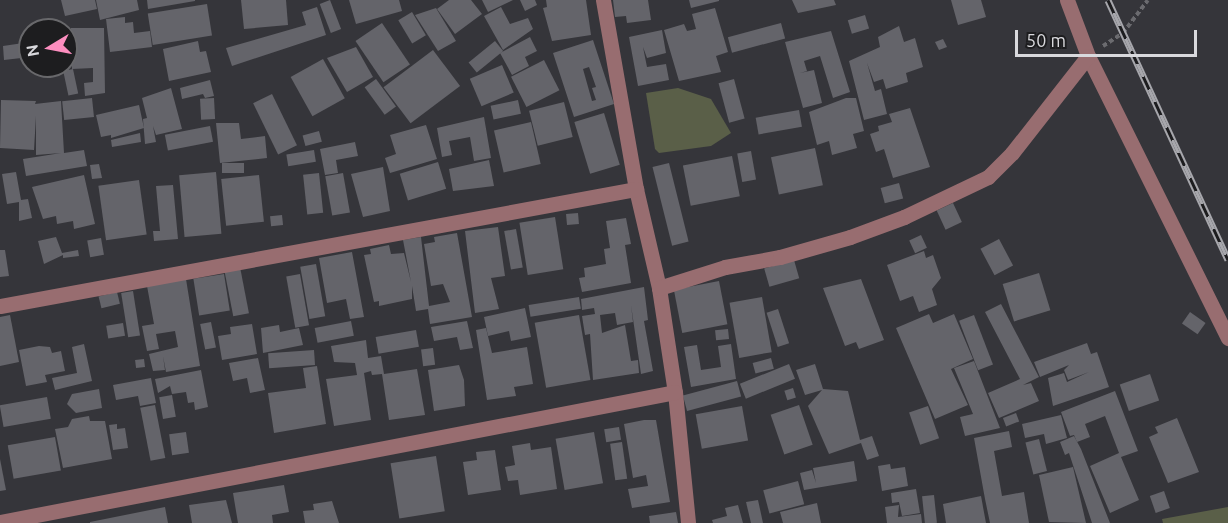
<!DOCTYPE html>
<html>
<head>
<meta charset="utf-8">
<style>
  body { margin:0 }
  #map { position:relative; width:1228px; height:523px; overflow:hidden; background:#35353a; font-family:Ubuntu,sans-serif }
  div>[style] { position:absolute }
  .green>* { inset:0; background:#5a5f48 }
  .building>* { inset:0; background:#64646a; transform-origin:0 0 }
  .path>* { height:4px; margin-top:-2px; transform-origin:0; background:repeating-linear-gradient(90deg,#6b6b6f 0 4.5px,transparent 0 7.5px) }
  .minor>* { height:15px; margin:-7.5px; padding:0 7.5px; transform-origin:7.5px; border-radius:7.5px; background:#986d70 }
  .rail>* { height:7px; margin-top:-3.5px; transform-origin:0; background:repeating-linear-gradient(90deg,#1d1d1f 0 14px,#a7a7ac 0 28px); box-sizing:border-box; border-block:2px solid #a7a7ac }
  span { translate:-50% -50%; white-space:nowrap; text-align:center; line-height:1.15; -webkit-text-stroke:6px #1d1d1f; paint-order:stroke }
  .north { position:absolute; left:18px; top:18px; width:60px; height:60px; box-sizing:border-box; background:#1d1d1f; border:2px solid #68686b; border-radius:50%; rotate:260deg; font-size:16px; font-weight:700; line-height:24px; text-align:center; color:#d9d9dd }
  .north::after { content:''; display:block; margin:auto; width:21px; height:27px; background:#fd8ebf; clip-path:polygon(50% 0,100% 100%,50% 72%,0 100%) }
  .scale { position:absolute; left:1015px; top:30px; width:182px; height:27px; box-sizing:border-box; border:3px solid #d9d9dd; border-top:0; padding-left:8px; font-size:18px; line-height:21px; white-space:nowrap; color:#d9d9dd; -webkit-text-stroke:4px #1d1d1f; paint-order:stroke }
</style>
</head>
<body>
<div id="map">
  <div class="green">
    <div style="clip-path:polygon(678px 88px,711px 99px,731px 133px,711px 146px,659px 153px,655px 149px,646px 93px)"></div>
    <div style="clip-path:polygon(1228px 507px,1228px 523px,1163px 523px,1162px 519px)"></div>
  </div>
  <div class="building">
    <div style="clip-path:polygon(61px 0,95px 0,97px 9px,65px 16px)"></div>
    <div style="clip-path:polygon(96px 0,137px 0,139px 10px,100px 20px)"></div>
    <div style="clip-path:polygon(147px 0,195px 0,195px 1px,148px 9px)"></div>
    <div style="clip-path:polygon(241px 0,286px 0,288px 25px,244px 29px)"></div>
    <div style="left:330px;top:0;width:31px;height:11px;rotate:69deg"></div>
    <div style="clip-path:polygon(349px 0,399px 0,402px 11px,356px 24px)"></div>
    <div style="clip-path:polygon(449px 0,471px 0,482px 14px,455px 34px,437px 9px)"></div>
    <div style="clip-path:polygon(482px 0,513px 0,488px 12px)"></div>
    <div style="clip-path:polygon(520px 0,535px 0,537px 5px,525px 11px)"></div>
    <div style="clip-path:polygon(546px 0,586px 0,591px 35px,552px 41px,543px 8px,547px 7px)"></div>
    <div style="clip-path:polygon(613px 0,648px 0,651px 20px,627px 23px,626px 16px,615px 17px)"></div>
    <div style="clip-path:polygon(689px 0,719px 0,719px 1px,691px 8px)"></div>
    <div style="clip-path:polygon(792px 0,834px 0,836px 5px,798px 13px)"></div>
    <div style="clip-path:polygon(951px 0,981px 0,986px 17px,958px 25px)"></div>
    <div style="left:207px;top:4px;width:32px;height:60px;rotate:81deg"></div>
    <div style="clip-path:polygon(317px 7px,326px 35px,232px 66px,226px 48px,306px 25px,302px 12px)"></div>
    <div style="clip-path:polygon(501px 7px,510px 24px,528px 18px,533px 29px,503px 50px,484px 16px)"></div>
    <div style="clip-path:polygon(436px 8px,456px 41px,438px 51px,415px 15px)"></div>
    <div style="clip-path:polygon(715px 8px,728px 52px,716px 56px,721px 72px,679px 81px,664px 30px,684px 24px,687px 31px,696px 29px,692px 14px)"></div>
    <div style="left:412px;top:12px;width:27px;height:16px;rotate:59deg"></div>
    <div style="left:865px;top:15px;width:14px;height:18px;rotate:73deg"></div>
    <div style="clip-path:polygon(125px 17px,125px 23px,133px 22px,134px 33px,150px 31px,152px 47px,110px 52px,106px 19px)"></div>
    <div style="left:382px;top:23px;width:50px;height:32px;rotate:56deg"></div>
    <div style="left:781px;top:23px;width:16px;height:55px;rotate:75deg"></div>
    <div style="clip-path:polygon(899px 26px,904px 42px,915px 38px,923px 67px,906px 73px,908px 82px,886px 89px,883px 79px,874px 82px,867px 63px,875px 91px,881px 89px,887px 114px,864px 120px,849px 61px,880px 47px,878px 37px)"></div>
    <div style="clip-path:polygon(71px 28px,104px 28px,105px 93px,85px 96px,84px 83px,93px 82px,93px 68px,72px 69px)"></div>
    <div style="clip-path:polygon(662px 30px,666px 53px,647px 58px,643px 47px,647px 67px,666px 64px,669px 80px,638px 86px,629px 37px)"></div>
    <div style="clip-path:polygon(831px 31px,850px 92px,833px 98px,820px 56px,804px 61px,807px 71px,800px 73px,814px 70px,822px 103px,803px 108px,785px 42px)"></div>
    <div style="clip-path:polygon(530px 37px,537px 51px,525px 57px,529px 66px,512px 75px,500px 53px)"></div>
    <div style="clip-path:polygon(943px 39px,947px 47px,939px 50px,935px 42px)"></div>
    <div style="clip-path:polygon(evenodd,593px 40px,614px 104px,574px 117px,553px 53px,593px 40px,589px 67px,596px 87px,592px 88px,596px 100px,592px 101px,583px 69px,589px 67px)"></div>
    <div style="clip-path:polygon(198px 41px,200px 52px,206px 51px,211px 72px,169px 81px,163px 49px)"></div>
    <div style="left:495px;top:41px;width:13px;height:34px;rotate:51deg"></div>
    <div style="clip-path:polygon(30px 42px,30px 57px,4px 60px,3px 46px)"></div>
    <div style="clip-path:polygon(356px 47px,373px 77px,347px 92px,327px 58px)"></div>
    <div style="left:433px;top:50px;width:45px;height:62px;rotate:53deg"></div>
    <div style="left:323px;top:59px;width:45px;height:37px;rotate:61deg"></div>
    <div style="left:544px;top:60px;width:34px;height:37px;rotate:63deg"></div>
    <div style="left:502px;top:65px;width:30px;height:35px;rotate:67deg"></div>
    <div style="left:73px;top:69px;width:25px;height:10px;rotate:78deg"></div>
    <div style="left:376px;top:79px;width:34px;height:14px;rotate:54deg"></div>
    <div style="left:734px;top:79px;width:41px;height:16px;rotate:75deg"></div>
    <div style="clip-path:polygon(210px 80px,214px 96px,205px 98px,203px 94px,182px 99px,180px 88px)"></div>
    <div style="clip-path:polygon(171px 88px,182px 129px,156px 135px,153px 126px,156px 142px,145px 144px,143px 119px,147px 118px,142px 98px)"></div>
    <div style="left:272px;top:94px;width:57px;height:21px;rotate:64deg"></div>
    <div style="left:92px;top:98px;width:19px;height:30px;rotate:84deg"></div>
    <div style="left:214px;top:98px;width:21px;height:14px;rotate:87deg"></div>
    <div style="clip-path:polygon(846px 98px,856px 98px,864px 131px,853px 134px,857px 148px,832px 155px,829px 141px,817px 145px,809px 112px)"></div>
    <div style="clip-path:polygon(1px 100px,36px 101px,35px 104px,61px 101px,64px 153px,84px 150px,87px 166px,26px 176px,23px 159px,61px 153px,36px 155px,36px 116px,34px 150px,0 148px)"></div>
    <div style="left:518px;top:100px;width:14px;height:28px;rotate:78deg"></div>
    <div style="left:564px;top:102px;width:36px;height:36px;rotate:76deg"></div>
    <div style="clip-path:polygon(139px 105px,144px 128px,111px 138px,111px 135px,101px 137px,96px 115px)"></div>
    <div style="clip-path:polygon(910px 108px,930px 167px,893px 178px,884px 149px,876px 152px,870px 134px,879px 131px,878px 126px,892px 122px,889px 114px)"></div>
    <div style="left:799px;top:110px;width:17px;height:44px;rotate:80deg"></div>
    <div style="left:604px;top:113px;width:54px;height:31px;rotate:73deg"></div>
    <div style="clip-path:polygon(484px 117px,491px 158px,474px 161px,470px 137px,449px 141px,452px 155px,442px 157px,437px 128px)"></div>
    <div style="left:531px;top:122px;width:43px;height:38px;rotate:77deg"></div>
    <div style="clip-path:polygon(216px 123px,239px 123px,241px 139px,265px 136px,267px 158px,220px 163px)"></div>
    <div style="clip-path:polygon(426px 125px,437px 159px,390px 173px,385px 158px,396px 154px,390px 135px)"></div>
    <div style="left:210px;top:126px;width:16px;height:46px;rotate:79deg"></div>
    <div style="left:319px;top:131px;width:11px;height:17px;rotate:75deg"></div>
    <div style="clip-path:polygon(140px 133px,141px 142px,112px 147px,111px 140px)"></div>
    <div style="clip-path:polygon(355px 142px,358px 156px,336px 160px,338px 173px,325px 175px,320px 149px)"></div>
    <div style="left:815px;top:148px;width:38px;height:45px;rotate:78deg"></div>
    <div style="left:314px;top:150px;width:12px;height:28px;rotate:81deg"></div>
    <div style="left:751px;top:151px;width:29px;height:14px;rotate:80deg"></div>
    <div style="left:732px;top:156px;width:41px;height:50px;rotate:79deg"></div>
    <div style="clip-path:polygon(489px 160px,494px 186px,453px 191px,449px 169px)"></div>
    <div style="left:438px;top:162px;width:28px;height:40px;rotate:73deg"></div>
    <div style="left:244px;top:163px;width:10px;height:22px;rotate:90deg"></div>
    <div style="left:669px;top:163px;width:81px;height:17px;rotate:76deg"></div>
    <div style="clip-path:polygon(99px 164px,102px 178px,92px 179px,90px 165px)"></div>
    <div style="clip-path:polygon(383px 167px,390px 211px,363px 217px,351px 174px)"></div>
    <div style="clip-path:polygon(16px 172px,21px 200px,28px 199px,32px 218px,19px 221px,19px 202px,7px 204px,2px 174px)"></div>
    <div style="left:216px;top:172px;width:62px;height:37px;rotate:85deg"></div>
    <div style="left:319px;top:173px;width:40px;height:16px;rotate:84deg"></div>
    <div style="left:343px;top:173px;width:40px;height:18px;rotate:80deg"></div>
    <div style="clip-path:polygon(84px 175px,95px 224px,74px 229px,73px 221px,57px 224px,56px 216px,43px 219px,32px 187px)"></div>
    <div style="left:259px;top:175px;width:47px;height:38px;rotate:84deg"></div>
    <div style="left:139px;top:180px;width:55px;height:41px;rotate:82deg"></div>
    <div style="left:899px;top:183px;width:16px;height:19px;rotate:75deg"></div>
    <div style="clip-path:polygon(173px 185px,178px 239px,154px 241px,153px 231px,160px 231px,156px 186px)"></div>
    <div style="left:953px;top:203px;width:21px;height:18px;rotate:65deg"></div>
    <div style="left:578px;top:213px;width:11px;height:12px;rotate:85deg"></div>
    <div style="left:282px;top:215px;width:10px;height:12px;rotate:84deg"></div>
    <div style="left:555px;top:217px;width:53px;height:36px;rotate:81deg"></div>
    <div style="clip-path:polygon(626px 218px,631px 244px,625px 245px,631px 283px,582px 292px,579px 278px,585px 277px,584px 268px,606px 264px,604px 249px,610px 248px,606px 221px)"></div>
    <div style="clip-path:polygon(498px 227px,505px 276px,491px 278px,499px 309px,475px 313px,465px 231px)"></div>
    <div style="left:516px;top:229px;width:39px;height:12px;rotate:80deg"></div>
    <div style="clip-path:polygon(457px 233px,472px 317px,430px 324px,428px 309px,416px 311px,412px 286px,412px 299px,379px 306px,379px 301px,374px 302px,364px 255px,371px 254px,370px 249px,389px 245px,391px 254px,404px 253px,411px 282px,403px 240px,421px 237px,429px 306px,450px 302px,443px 284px,431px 286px,424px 244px,435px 242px,434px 237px)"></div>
    <div style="left:921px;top:235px;width:14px;height:13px;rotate:65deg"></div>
    <div style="clip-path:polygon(56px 237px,62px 253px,78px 250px,79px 256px,63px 258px,63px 255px,44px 264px,38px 241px)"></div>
    <div style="left:101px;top:238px;width:17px;height:14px;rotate:80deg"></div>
    <div style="left:999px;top:239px;width:30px;height:21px;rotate:62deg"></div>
    <div style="clip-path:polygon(0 250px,5px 250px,9px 276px,0 277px)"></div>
    <div style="clip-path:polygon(924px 251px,926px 258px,933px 255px,941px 278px,932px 289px,937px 305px,919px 312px,913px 296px,900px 301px,887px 265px)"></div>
    <div style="clip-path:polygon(352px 252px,364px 317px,350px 319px,346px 299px,327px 303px,319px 258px)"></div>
    <div style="left:794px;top:260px;width:19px;height:31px;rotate:74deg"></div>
    <div style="left:316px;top:264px;width:53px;height:16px;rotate:80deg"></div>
    <div style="left:240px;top:267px;width:47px;height:16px;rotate:79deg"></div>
    <div style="left:1039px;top:273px;width:39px;height:38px;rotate:73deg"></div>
    <div style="left:224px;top:274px;width:37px;height:31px;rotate:81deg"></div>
    <div style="left:300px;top:274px;width:52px;height:14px;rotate:80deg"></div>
    <div style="clip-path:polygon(186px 279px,200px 366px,166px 372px,163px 356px,165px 370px,153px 371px,149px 354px,178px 347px,175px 331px,156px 334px,159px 349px,147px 351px,142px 326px,154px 324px,147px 286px)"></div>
    <div style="clip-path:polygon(861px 279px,884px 340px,859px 349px,856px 342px,845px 346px,823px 288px)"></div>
    <div style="left:719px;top:281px;width:44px;height:46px;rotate:79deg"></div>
    <div style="clip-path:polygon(644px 287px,648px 320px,644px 321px,653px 371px,641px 374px,631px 305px,633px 322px,617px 325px,615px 313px,600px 315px,602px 333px,625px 325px,631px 361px,638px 360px,639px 373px,593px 380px,590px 334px,585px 335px,582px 316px,595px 314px,594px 308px,582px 310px,581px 299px)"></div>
    <div style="left:133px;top:291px;width:45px;height:12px;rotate:81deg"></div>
    <div style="left:117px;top:292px;width:12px;height:19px;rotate:76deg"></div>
    <div style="left:579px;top:297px;width:12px;height:51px;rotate:81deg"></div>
    <div style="left:762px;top:297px;width:56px;height:33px;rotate:80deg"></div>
    <div style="clip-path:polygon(1001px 304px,1039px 377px,1023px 385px,1031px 383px,1039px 401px,999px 418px,988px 393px,1020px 379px,985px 312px)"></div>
    <div style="clip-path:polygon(525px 308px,531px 337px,511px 341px,509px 331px,488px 336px,484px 317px)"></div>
    <div style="left:778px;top:309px;width:36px;height:12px;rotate:72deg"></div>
    <div style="left:1190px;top:312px;width:19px;height:14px;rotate:35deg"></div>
    <div style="clip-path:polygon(929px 314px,933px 323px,954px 314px,973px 359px,951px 369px,968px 405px,935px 419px,896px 328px)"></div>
    <div style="clip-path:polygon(10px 315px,19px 362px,0 366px,0 317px)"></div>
    <div style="left:579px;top:315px;width:66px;height:45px;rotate:80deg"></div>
    <div style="left:974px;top:315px;width:53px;height:16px;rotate:69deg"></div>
    <div style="left:351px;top:321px;width:15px;height:37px;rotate:79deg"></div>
    <div style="clip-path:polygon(467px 321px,473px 348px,460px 350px,457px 337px,434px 341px,431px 327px)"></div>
    <div style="left:211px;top:322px;width:26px;height:11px;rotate:79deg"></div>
    <div style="left:123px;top:323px;width:13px;height:17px;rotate:81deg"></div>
    <div style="clip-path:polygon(252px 324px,257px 354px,222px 360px,218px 336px,231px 334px,230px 327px)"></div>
    <div style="clip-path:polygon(279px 325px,280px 332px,299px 328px,303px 345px,263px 353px,261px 328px)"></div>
    <div style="clip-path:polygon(486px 328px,492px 353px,527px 347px,533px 384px,514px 387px,516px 396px,487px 400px,476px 330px)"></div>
    <div style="left:728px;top:329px;width:10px;height:13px;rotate:84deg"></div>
    <div style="left:416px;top:330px;width:17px;height:41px;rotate:80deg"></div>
    <div style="clip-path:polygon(366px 340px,368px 358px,381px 356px,384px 374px,417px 369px,425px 415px,389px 420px,382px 374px,372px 375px,371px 371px,364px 373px,371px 420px,334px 426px,326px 379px,357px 375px,355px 363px,334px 362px,331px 346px)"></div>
    <div style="clip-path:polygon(1087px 343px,1091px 354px,1097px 352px,1109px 387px,1053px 406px,1048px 378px,1064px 373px,1067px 382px,1089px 372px,1068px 380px,1064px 370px,1069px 365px,1040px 377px,1034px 362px)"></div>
    <div style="clip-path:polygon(84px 344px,92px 381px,55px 390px,52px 378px,77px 373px,72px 347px)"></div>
    <div style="clip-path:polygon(731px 344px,736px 379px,691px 387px,684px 347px,697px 345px,701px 370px,721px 367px,718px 346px)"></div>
    <div style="clip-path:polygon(39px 346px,50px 347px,52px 353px,61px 351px,65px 371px,45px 375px,47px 382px,26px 386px,19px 350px)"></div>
    <div style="left:433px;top:348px;width:17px;height:12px;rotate:83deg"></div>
    <div style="left:314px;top:350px;width:15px;height:46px;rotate:86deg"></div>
    <div style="clip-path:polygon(258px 358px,265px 390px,250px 393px,247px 378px,233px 381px,229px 363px)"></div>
    <div style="left:771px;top:358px;width:11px;height:19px;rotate:75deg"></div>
    <div style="left:144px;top:359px;width:8px;height:9px;rotate:83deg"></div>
    <div style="clip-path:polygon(974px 361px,1000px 428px,965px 436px,960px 417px,973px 414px,954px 368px)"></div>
    <div style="left:789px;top:364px;width:16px;height:53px;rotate:68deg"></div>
    <div style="clip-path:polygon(815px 364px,823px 389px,848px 391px,860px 440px,872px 436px,879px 456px,867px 460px,861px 443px,829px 454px,808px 406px,822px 390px,805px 395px,796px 370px)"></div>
    <div style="clip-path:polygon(459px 365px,464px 380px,465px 406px,434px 411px,428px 370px)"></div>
    <div style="clip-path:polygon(317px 366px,326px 424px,274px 433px,268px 393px,306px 388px,303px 368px)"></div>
    <div style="clip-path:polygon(201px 370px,208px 407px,195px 410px,194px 402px,188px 403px,186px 392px,172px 394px,170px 386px,158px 393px,155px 379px)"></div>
    <div style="left:1150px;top:374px;width:28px;height:32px;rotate:71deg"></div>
    <div style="clip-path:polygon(151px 378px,156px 403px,140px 406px,138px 396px,116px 400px,113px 385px)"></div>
    <div style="left:737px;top:381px;width:16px;height:56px;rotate:75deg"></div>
    <div style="left:793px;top:388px;width:10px;height:9px;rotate:73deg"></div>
    <div style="clip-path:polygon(99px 389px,102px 408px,76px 413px,67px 404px,72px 394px)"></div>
    <div style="clip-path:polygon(1115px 391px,1138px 451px,1121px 457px,1139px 500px,1110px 513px,1090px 466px,1119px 453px,1105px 416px,1085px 424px,1090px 437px,1077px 442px,1074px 435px,1070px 436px,1061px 412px)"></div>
    <div style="left:172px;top:395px;width:22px;height:13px;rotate:80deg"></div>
    <div style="left:47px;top:397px;width:22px;height:48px;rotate:80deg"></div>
    <div style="left:155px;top:405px;width:54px;height:15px;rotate:79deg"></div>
    <div style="left:799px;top:405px;width:42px;height:30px;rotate:71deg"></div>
    <div style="left:742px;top:406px;width:35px;height:47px;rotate:80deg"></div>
    <div style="left:928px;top:406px;width:34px;height:20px;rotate:71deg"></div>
    <div style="left:1016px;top:413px;width:9px;height:14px;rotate:69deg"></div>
    <div style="clip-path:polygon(1061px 415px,1067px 438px,1046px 444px,1044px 434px,1025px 438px,1022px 424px)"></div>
    <div style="clip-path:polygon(89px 416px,90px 421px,105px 421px,112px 459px,63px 468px,55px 429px,68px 427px,72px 419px)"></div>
    <div style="clip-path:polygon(1177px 418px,1199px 472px,1168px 483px,1149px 437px,1158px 433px,1155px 427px)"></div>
    <div style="clip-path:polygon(644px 420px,656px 420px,670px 502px,632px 508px,628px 489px,648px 486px,646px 475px,633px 478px,624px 424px)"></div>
    <div style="clip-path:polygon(117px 424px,117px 429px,125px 428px,128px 448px,113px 450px,109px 425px)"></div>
    <div style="left:619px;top:427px;width:13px;height:15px;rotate:81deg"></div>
    <div style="clip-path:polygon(1009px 431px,1012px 447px,994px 451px,1002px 496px,1024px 492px,1029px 523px,990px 523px,985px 499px,974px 438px)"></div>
    <div style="left:186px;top:432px;width:21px;height:17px;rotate:82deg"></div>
    <div style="left:594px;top:432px;width:52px;height:39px;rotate:80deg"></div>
    <div style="clip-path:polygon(1074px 436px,1081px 449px,1110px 523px,1092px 523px,1069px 453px,1065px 455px,1060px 442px)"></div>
    <div style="left:55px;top:437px;width:34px;height:48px;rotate:80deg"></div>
    <div style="left:1039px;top:439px;width:33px;height:14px;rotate:76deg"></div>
    <div style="left:622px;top:442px;width:37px;height:12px;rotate:82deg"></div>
    <div style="clip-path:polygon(530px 443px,531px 450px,551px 447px,557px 489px,520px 495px,518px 480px,508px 481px,505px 467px,515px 465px,512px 446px)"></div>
    <div style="clip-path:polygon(495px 450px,501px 490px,468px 495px,463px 462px,477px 460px,476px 452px)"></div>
    <div style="left:436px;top:456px;width:56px;height:46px;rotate:81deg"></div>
    <div style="clip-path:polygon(0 459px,6px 490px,0 491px)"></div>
    <div style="clip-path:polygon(854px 461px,857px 481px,804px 490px,800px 473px,812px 470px,816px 483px,813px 468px)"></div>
    <div style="clip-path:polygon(890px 464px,891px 469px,905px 467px,908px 486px,882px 491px,878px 466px)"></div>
    <div style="clip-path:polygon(1073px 467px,1086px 523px,1049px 522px,1039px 475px)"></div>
    <div style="left:798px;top:481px;width:24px;height:36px;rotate:75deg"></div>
    <div style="clip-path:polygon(284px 485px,289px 512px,272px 515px,273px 523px,238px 523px,233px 493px)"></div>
    <div style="clip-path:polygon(916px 489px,920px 513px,902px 516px,899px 502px,892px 503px,891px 493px)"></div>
    <div style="left:1164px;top:491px;width:18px;height:15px;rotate:71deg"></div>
    <div style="left:934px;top:495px;width:28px;height:12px;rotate:84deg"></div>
    <div style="clip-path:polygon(981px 496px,986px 523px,946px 523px,943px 504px)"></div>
    <div style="clip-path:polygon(226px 500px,232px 523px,192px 523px,189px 505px)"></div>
    <div style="clip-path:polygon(758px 500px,763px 523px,751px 523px,746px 502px)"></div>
    <div style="clip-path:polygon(332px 501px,339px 523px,305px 523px,303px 511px,314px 510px,313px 504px)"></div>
    <div style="clip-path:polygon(817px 503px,821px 523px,783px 523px,780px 512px)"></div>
    <div style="clip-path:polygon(738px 505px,743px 523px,713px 523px,712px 520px,727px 516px,725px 508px)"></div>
    <div style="clip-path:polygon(899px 505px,898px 517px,921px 514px,922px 523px,887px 523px,885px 507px)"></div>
    <div style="clip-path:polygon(165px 507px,168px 523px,90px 523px,90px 522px)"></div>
    <div style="clip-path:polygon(676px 512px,678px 523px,650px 523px,649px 516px)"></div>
  </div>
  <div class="path">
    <div style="left:1103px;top:46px;width:24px;rotate:-33deg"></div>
    <div style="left:1123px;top:33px;width:41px;rotate:-52.9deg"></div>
  </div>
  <div class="minor">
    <div style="left:603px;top:0;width:192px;rotate:80.1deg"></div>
    <div style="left:636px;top:189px;width:102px;rotate:76.9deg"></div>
    <div style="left:659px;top:288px;width:105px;rotate:81.3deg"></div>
    <div style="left:675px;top:392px;width:132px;rotate:84.3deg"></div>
    <div style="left:1067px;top:0;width:60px;rotate:69.4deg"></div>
    <div style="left:1088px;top:56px;width:315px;rotate:63.6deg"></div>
    <div style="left:659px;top:288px;width:69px;rotate:-17.7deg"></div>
    <div style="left:725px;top:267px;width:56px;rotate:-10.3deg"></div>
    <div style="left:780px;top:257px;width:73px;rotate:-15.9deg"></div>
    <div style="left:850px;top:237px;width:58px;rotate:-20.3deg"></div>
    <div style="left:904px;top:217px;width:93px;rotate:-25.5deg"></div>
    <div style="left:988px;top:177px;width:34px;rotate:-45deg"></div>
    <div style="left:1012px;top:153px;width:123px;rotate:-51.9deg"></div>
    <div style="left:0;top:306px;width:647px;rotate:-10.42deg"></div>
    <div style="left:0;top:522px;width:687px;rotate:-10.9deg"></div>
  </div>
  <div class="rail">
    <div style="left:1108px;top:0;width:286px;rotate:65.2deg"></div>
  </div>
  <div class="north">N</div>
  <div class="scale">50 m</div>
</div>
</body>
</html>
